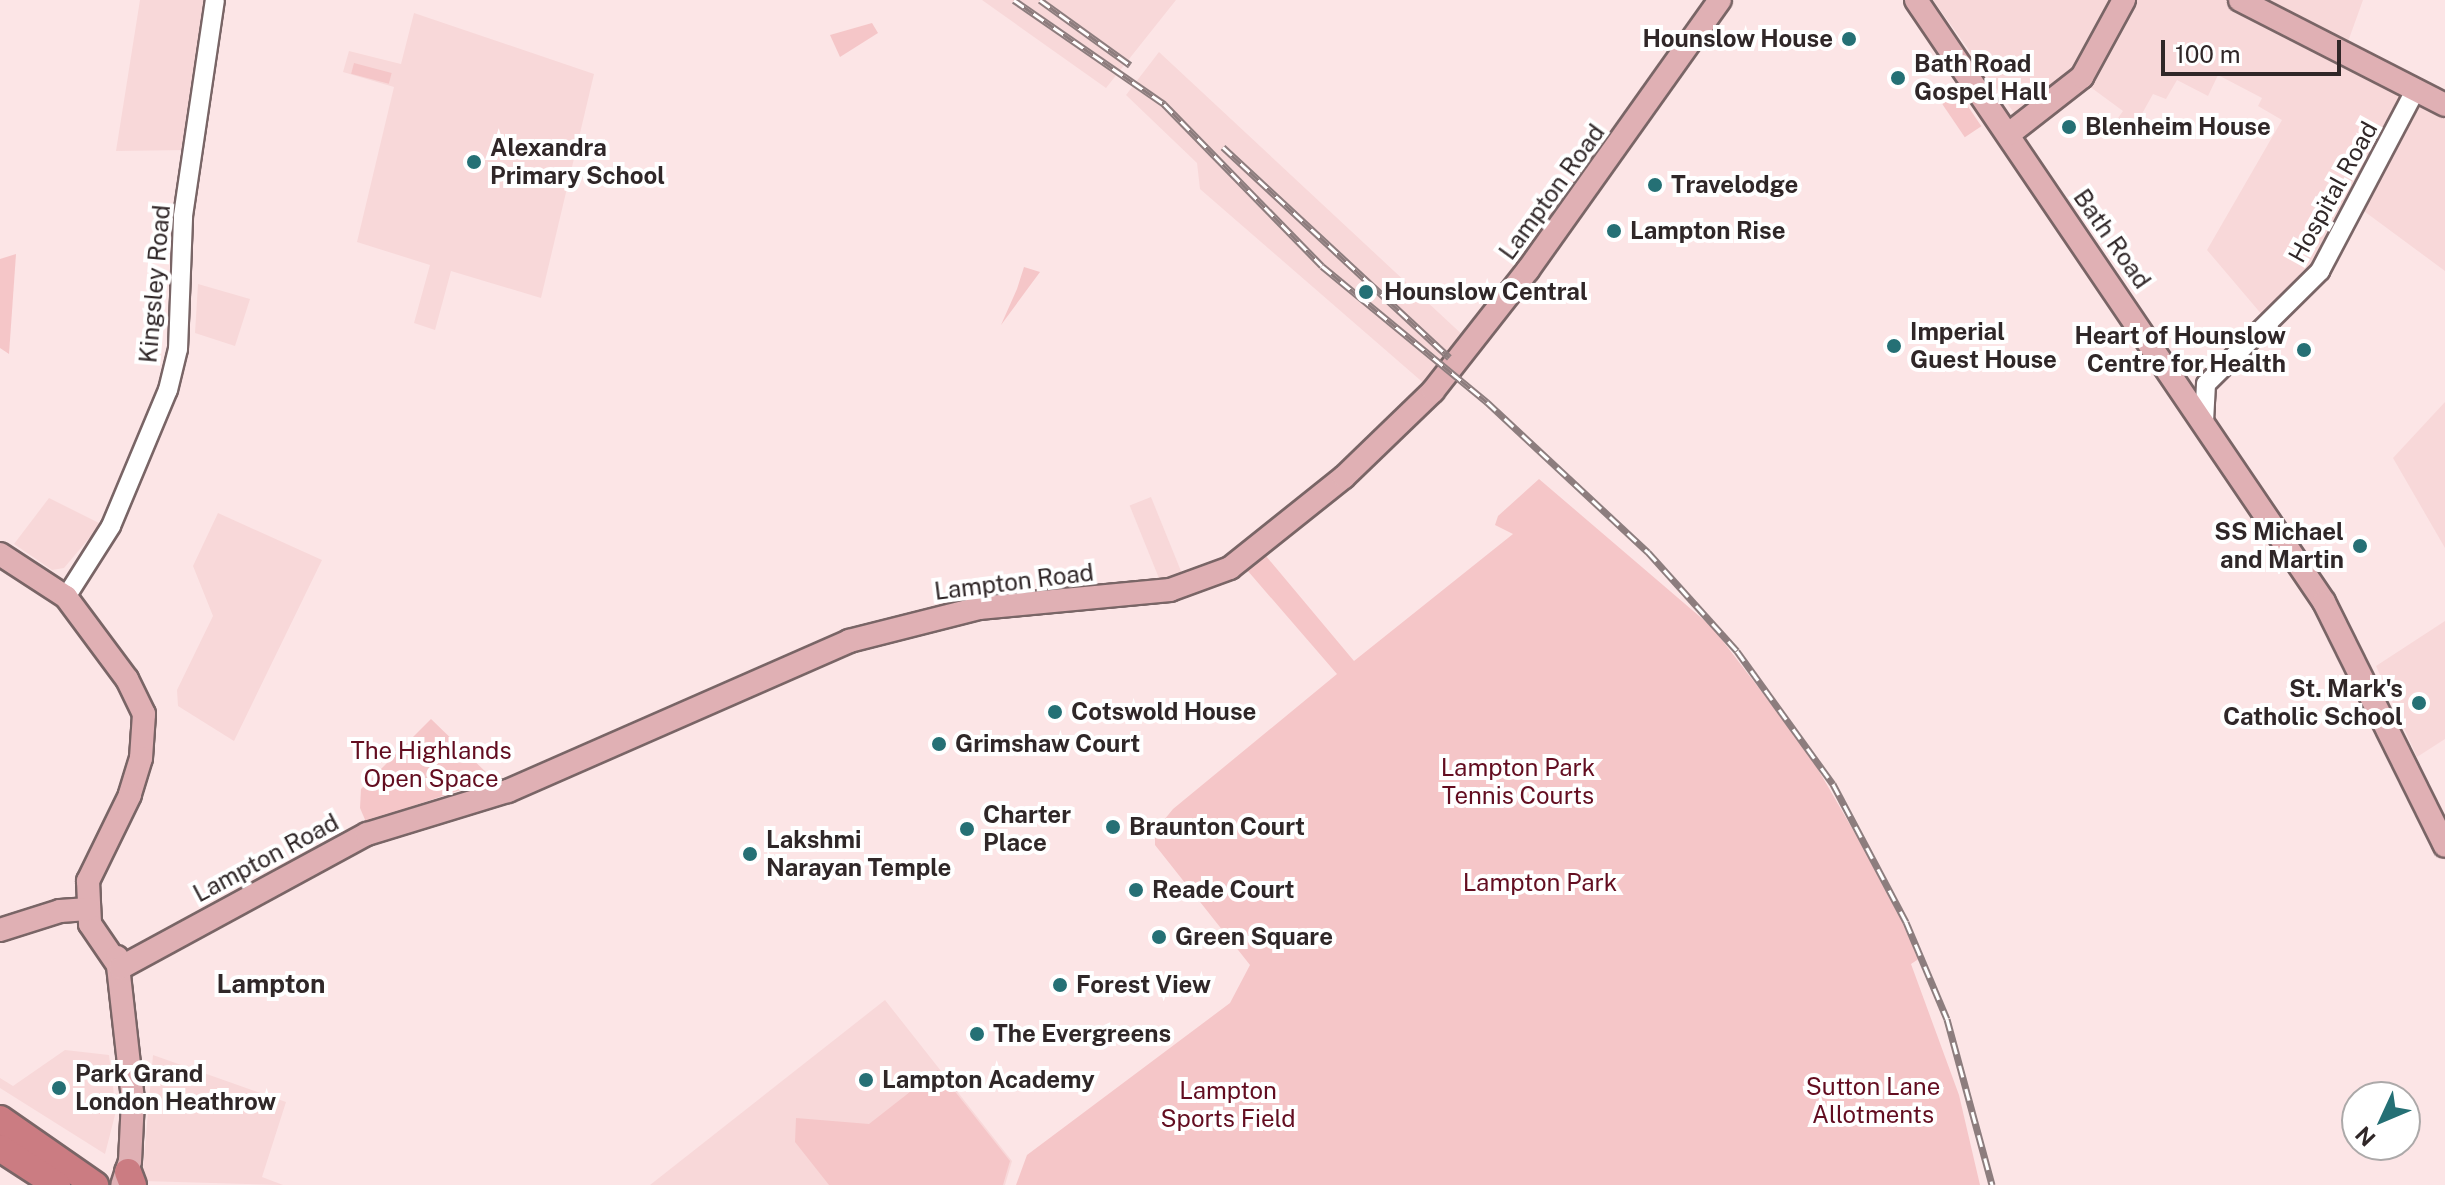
<!DOCTYPE html>
<html>
<head>
<meta charset="utf-8">
<style>
  body { margin:0 }
  #map { position:relative; width:2445px; height:1185px; overflow:hidden; background:#fce5e6; font-family:"Public Sans",sans-serif }
  div>[style] { position:absolute }
  .built>* { inset:0; background:#f8d8d9; transform-origin:0 0 }
  .green>* { inset:0; background:#f5c6c8; transform-origin:0 0 }
  .roads { filter:drop-shadow(2px 0 #796566) drop-shadow(-2px 0 #796566) drop-shadow(0 2px #796566) drop-shadow(0 -2px #796566) }
  .minor>* { height:18px; margin:-9px; padding:0 9px; transform-origin:9px; border-radius:9px; background:#fff }
  .major>* { height:22px; margin:-11px; padding:0 11px; transform-origin:11px; border-radius:11px; background:#e0b0b4 }
  .highway>* { height:26px; margin:-13px; padding:0 13px; transform-origin:13px; border-radius:13px; background:#cb7c82 }
  .rail>* { height:7px; margin-top:-3.5px; transform-origin:0; background:repeating-linear-gradient(90deg,#fff 0 12px,#8d7d7e 0 24px); box-sizing:border-box; border-block:2px solid #8d7d7e }
  .dots>* { width:22px; height:22px; translate:-50% -50%; box-sizing:border-box; border:4px solid #fff; border-radius:50% }
  span { translate:-50% -50%; white-space:nowrap; text-align:center; line-height:1.15; -webkit-text-stroke:8px #fff; paint-order:stroke }
  .poi-label { font-size:24px; color:#302728; font-weight:700 }
  .right { translate:-100% -50%; text-align:right }
  .left { translate:0 -50%; text-align:left }
  .street-label { font-size:24px; color:#302728 }
  .park-label { font-size:24px; color:#630d20 }
  .neighbourhood-label { font-size:26px; color:#302728; font-weight:700 }
  .north { position:absolute; left:2341px; top:1081px; width:80px; height:80px; box-sizing:border-box; background:#fff; border:2px solid #aca9a9; border-radius:50%; rotate:226deg; font-size:22px; font-weight:700; line-height:32px; text-align:center; color:#302728 }
  .north::after { content:''; display:block; margin:auto; width:28px; height:36px; background:#257075; clip-path:polygon(50% 0,100% 100%,50% 72%,0 100%) }
  .scale { position:absolute; left:2161px; top:40px; width:180px; height:36px; box-sizing:border-box; border:4px solid #302728; border-top:0; padding-left:10px; font-size:24px; line-height:28px; white-space:nowrap; color:#302728; -webkit-text-stroke:6px #fff; paint-order:stroke }
</style>
</head>
<body>
<div id="map">
  <div class="built">
    <div style="clip-path:polygon(140px 0,215px 0,188px 150px,116px 151px)"></div>
    <div style="clip-path:polygon(982px 0,1176px 0,1106px 88px)"></div>
    <div style="clip-path:polygon(1933px 0,2363px 0,2341px 61px,2445px 114px,2445px 271px,2353px 203px,2312px 274px,2263px 316px,2207px 250px,2282px 120px,2258px 106px,2262px 98px,2218px 75px,2208px 96px,2177px 80px,2166px 99px,2153px 94px,2134px 128px,2118px 118px,2123px 111px,2074px 75px,2017px 117px)"></div>
    <div style="clip-path:polygon(414px 13px,594px 74px,541px 298px,451px 271px,435px 330px,414px 323px,430px 265px,357px 242px,394px 87px,343px 72px,349px 51px,401px 64px)"></div>
    <div style="clip-path:polygon(1159px 52px,1468px 340px,1427px 386px,1200px 189px,1197px 163px,1126px 95px)"></div>
    <div style="clip-path:polygon(198px 284px,250px 299px,235px 346px,195px 333px)"></div>
    <div style="clip-path:polygon(2445px 402px,2445px 548px,2393px 458px)"></div>
    <div style="left:1151px;top:497px;width:81px;height:23px;rotate:68deg"></div>
    <div style="clip-path:polygon(49px 498px,101px 524px,64px 568px,52px 570px,14px 544px)"></div>
    <div style="clip-path:polygon(218px 513px,322px 560px,234px 741px,178px 706px,177px 690px,213px 616px,193px 566px)"></div>
    <div style="clip-path:polygon(2445px 621px,2445px 739px,2417px 757px,2376px 666px)"></div>
    <div style="clip-path:polygon(885px 1000px,1012px 1161px,1005px 1185px,650px 1185px)"></div>
    <div style="clip-path:polygon(65px 1050px,109px 1055px,116px 1111px,105px 1154px,0 1088px,0 1078px,13px 1086px)"></div>
    <div style="clip-path:polygon(153px 1055px,286px 1102px,262px 1177px,283px 1185px,142px 1181px)"></div>
  </div>
  <div class="green">
    <div style="clip-path:polygon(872px 23px,878px 33px,840px 57px,830px 35px)"></div>
    <div style="left:354px;top:63px;width:39px;height:11px;rotate:15deg"></div>
    <div style="left:1959px;top:93px;width:40px;height:20px;rotate:56deg"></div>
    <div style="clip-path:polygon(16px 254px,9px 354px,0 348px,0 259px)"></div>
    <div style="clip-path:polygon(1024px 267px,1040px 272px,1001px 325px,1017px 289px)"></div>
    <div style="clip-path:polygon(1539px 479px,1712px 627px,1808px 752px,1886px 887px,1920px 958px,1911px 964px,1959px 1095px,1980px 1185px,1016px 1185px,1027px 1155px,1230px 1003px,1250px 965px,1155px 845px,1155px 831px,1173px 809px,1337px 674px,1247px 570px,1266px 556px,1354px 661px,1513px 534px,1495px 525px,1498px 516px)"></div>
    <div style="clip-path:polygon(431px 719px,493px 779px,366px 822px,360px 808px,361px 789px)"></div>
    <div style="clip-path:polygon(938px 1070px,1010px 1161px,1003px 1185px,829px 1185px,795px 1142px,796px 1118px,869px 1124px)"></div>
  </div>
  <div class="roads">
    <div class="minor">
      <div style="left:2204px;top:422px;width:38px;rotate:-87deg"></div>
      <div style="left:2206px;top:384px;width:161px;rotate:-44.7deg"></div>
      <div style="left:2320px;top:271px;width:206px;rotate:-62.2deg"></div>
      <div style="left:66px;top:597px;width:84px;rotate:-57.6deg"></div>
      <div style="left:111px;top:526px;width:147px;rotate:-67.3deg"></div>
      <div style="left:168px;top:390px;width:42px;rotate:-76.3deg"></div>
      <div style="left:178px;top:349px;width:133px;rotate:-87.8deg"></div>
      <div style="left:183px;top:216px;width:218px;rotate:-81.6deg"></div>
    </div>
    <div class="major">
      <div style="left:1916px;top:0;width:727px;rotate:55.87deg"></div>
      <div style="left:2324px;top:602px;width:272px;rotate:63.6deg"></div>
      <div style="left:2240px;top:0;width:230px;rotate:27.1deg"></div>
      <div style="left:2009px;top:134px;width:93px;rotate:-38deg"></div>
      <div style="left:2082px;top:77px;width:88px;rotate:-61.4deg"></div>
      <div style="left:0;top:554px;width:79px;rotate:33.1deg"></div>
      <div style="left:66px;top:597px;width:102px;rotate:53.4deg"></div>
      <div style="left:127px;top:679px;width:39px;rotate:64deg"></div>
      <div style="left:144px;top:714px;width:44px;rotate:93.9deg"></div>
      <div style="left:141px;top:758px;width:39px;rotate:107deg"></div>
      <div style="left:130px;top:795px;width:96px;rotate:116deg"></div>
      <div style="left:88px;top:881px;width:43px;rotate:87.3deg"></div>
      <div style="left:90px;top:924px;width:53px;rotate:55.7deg"></div>
      <div style="left:0;top:930px;width:63px;rotate:-17.6deg"></div>
      <div style="left:60px;top:911px;width:28px;rotate:-4deg"></div>
      <div style="left:117px;top:957px;width:144px;rotate:83.6deg"></div>
      <div style="left:133px;top:1100px;width:61px;rotate:92.8deg"></div>
      <div style="left:130px;top:1161px;width:25px;rotate:108deg"></div>
      <div style="left:120px;top:968px;width:281px;rotate:-28.5deg"></div>
      <div style="left:367px;top:834px;width:147px;rotate:-17deg"></div>
      <div style="left:508px;top:791px;width:373px;rotate:-23.7deg"></div>
      <div style="left:849px;top:641px;width:134px;rotate:-14.2deg"></div>
      <div style="left:979px;top:608px;width:192px;rotate:-5.4deg"></div>
      <div style="left:1170px;top:590px;width:64px;rotate:-20.1deg"></div>
      <div style="left:1230px;top:568px;width:146px;rotate:-38.6deg"></div>
      <div style="left:1344px;top:477px;width:124px;rotate:-44deg"></div>
      <div style="left:1433px;top:391px;width:154px;rotate:-51.9deg"></div>
      <div style="left:1528px;top:270px;width:331px;rotate:-54.6deg"></div>
    </div>
    <div class="highway">
      <div style="left:0;top:1119px;width:116px;rotate:34.8deg"></div>
      <div style="left:0;top:1148px;width:68px;rotate:33deg"></div>
      <div style="left:128px;top:1172px;width:14px;rotate:69deg"></div>
    </div>
  </div>
  <div class="rail">
    <div style="left:1014px;top:0;width:183px;rotate:34.7deg"></div>
    <div style="left:1164px;top:104px;width:226px;rotate:45.7deg"></div>
    <div style="left:1322px;top:266px;width:214px;rotate:39.5deg"></div>
    <div style="left:1487px;top:402px;width:220px;rotate:43deg"></div>
    <div style="left:1648px;top:552px;width:133px;rotate:48deg"></div>
    <div style="left:1737px;top:651px;width:164px;rotate:54.2deg"></div>
    <div style="left:1833px;top:784px;width:156px;rotate:62.1deg"></div>
    <div style="left:1906px;top:922px;width:105px;rotate:67.1deg"></div>
    <div style="left:1947px;top:1019px;width:172px;rotate:74.8deg"></div>
    <div style="left:1040px;top:0;width:111px;rotate:35.8deg"></div>
    <div style="left:1223px;top:147px;width:309px;rotate:42.9deg"></div>
  </div>
  <div class="dots">
    <div style="left:1849px;top:39px;background:#257075"></div>
    <div style="left:1898px;top:78px;background:#257075"></div>
    <div style="left:2069px;top:127px;background:#257075"></div>
    <div style="left:474px;top:162px;background:#257075"></div>
    <div style="left:1655px;top:185px;background:#257075"></div>
    <div style="left:1614px;top:231px;background:#257075"></div>
    <div style="left:1366px;top:292px;background:#257075"></div>
    <div style="left:1894px;top:346px;background:#257075"></div>
    <div style="left:2304px;top:350px;background:#257075"></div>
    <div style="left:2360px;top:546px;background:#257075"></div>
    <div style="left:2419px;top:703px;background:#257075"></div>
    <div style="left:1055px;top:712px;background:#257075"></div>
    <div style="left:939px;top:744px;background:#257075"></div>
    <div style="left:1113px;top:827px;background:#257075"></div>
    <div style="left:967px;top:829px;background:#257075"></div>
    <div style="left:750px;top:854px;background:#257075"></div>
    <div style="left:1136px;top:890px;background:#257075"></div>
    <div style="left:1159px;top:937px;background:#257075"></div>
    <div style="left:1060px;top:985px;background:#257075"></div>
    <div style="left:977px;top:1034px;background:#257075"></div>
    <div style="left:866px;top:1080px;background:#257075"></div>
    <div style="left:59px;top:1088px;background:#257075"></div>
  </div>
  <div class="poi-label">
    <span class="right" style="left:1833px;top:39px">Hounslow House</span>
    <span class="left" style="left:1914px;top:78px">Bath Road<br>Gospel Hall</span>
    <span class="left" style="left:2085px;top:127px">Blenheim House</span>
    <span class="left" style="left:490px;top:162px">Alexandra<br>Primary School</span>
    <span class="left" style="left:1671px;top:185px">Travelodge</span>
    <span class="left" style="left:1630px;top:231px">Lampton Rise</span>
    <span class="left" style="left:1384px;top:292px">Hounslow Central</span>
    <span class="left" style="left:1910px;top:346px">Imperial<br>Guest House</span>
    <span class="right" style="left:2286px;top:350px">Heart of Hounslow<br>Centre for Health</span>
    <span class="right" style="left:2344px;top:546px">SS Michael<br>and Martin</span>
    <span class="right" style="left:2403px;top:703px">St. Mark's<br>Catholic School</span>
    <span class="left" style="left:1071px;top:712px">Cotswold House</span>
    <span class="left" style="left:955px;top:744px">Grimshaw Court</span>
    <span class="left" style="left:983px;top:829px">Charter<br>Place</span>
    <span class="left" style="left:1129px;top:827px">Braunton Court</span>
    <span class="left" style="left:766px;top:854px">Lakshmi<br>Narayan Temple</span>
    <span class="left" style="left:1152px;top:890px">Reade Court</span>
    <span class="left" style="left:1175px;top:937px">Green Square</span>
    <span class="left" style="left:1076px;top:985px">Forest View</span>
    <span class="left" style="left:993px;top:1034px">The Evergreens</span>
    <span class="left" style="left:75px;top:1088px">Park Grand<br>London Heathrow</span>
    <span class="left" style="left:882px;top:1080px">Lampton Academy</span>
  </div>
  <div class="street-label">
    <span style="left:1552px;top:192px;rotate:-54deg">Lampton Road</span>
    <span style="left:2333px;top:192px;rotate:-61deg">Hospital Road</span>
    <span style="left:2112px;top:239px;rotate:55deg">Bath Road</span>
    <span style="left:155px;top:284px;rotate:-85deg">Kingsley Road</span>
    <span style="left:1014px;top:582px;rotate:-7deg">Lampton Road</span>
    <span style="left:266px;top:858px;rotate:-28deg">Lampton Road</span>
  </div>
  <div class="park-label">
    <span style="left:431px;top:765px">The Highlands<br>Open Space</span>
    <span style="left:1518px;top:782px">Lampton Park<br>Tennis Courts</span>
    <span style="left:1540px;top:883px">Lampton Park</span>
    <span style="left:1873px;top:1101px">Sutton Lane<br>Allotments</span>
    <span style="left:1228px;top:1105px">Lampton<br>Sports Field</span>
  </div>
  <div class="neighbourhood-label">
    <span style="left:271px;top:984px">Lampton</span>
  </div>
  <div class="north">N</div>
  <div class="scale">100 m</div>
</div>
</body>
</html>
